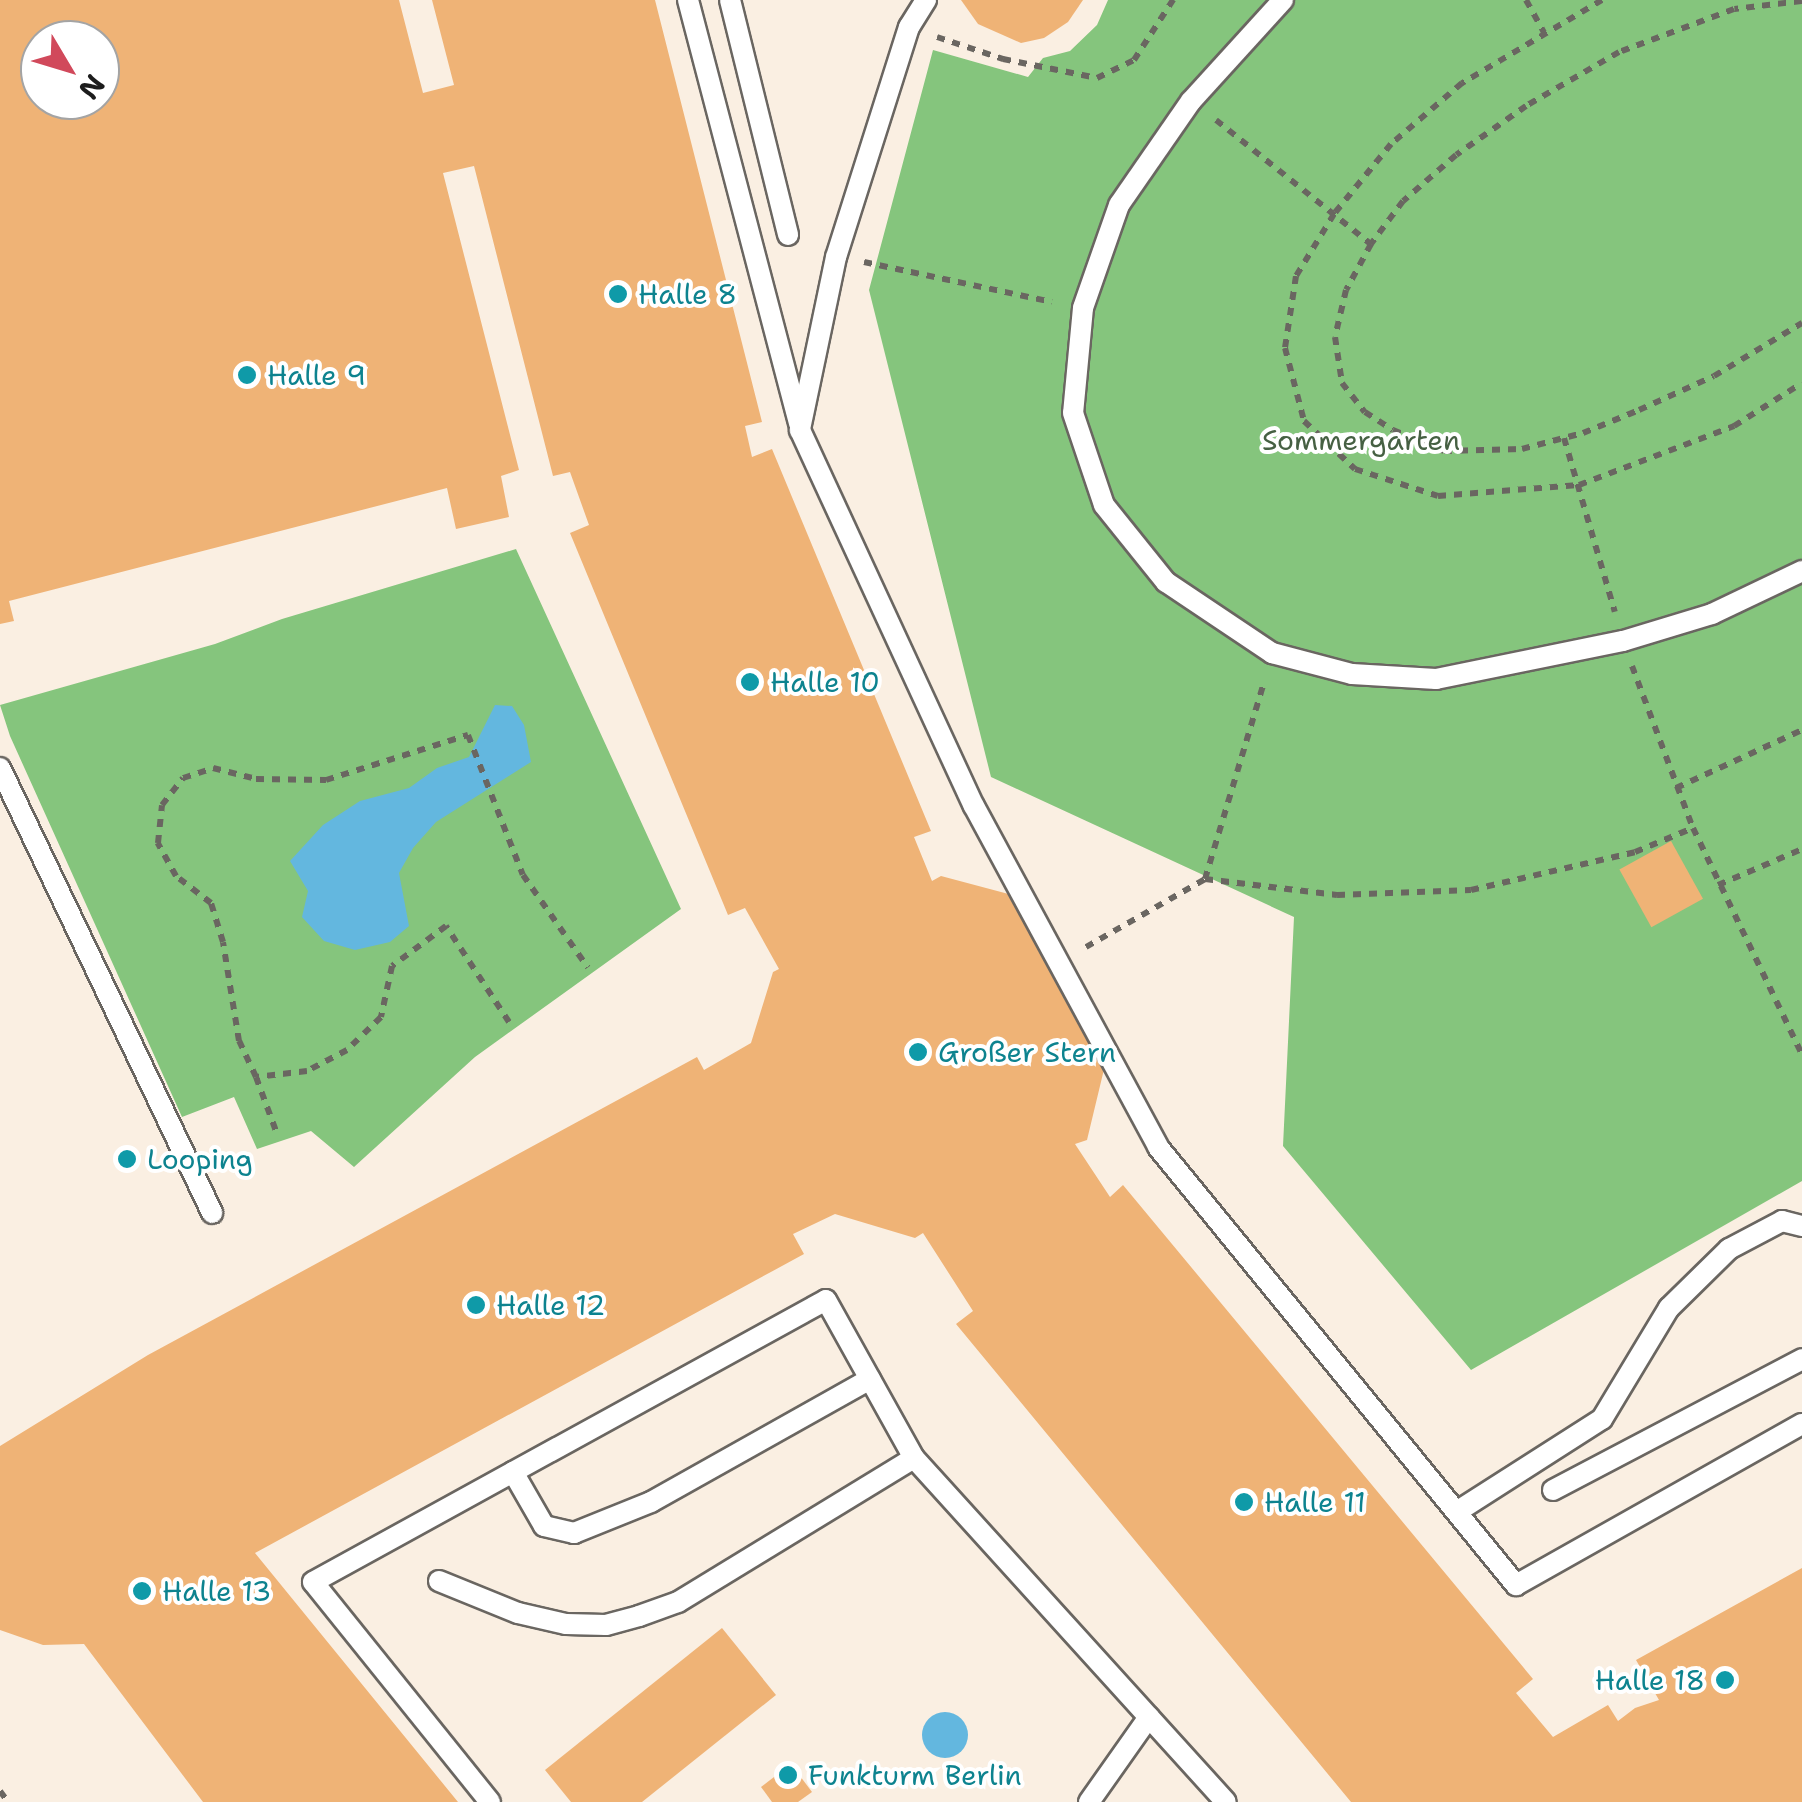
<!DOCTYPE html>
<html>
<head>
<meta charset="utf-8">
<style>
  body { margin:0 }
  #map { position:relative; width:1802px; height:1802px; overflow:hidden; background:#faefe2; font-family:"Shantell Sans",sans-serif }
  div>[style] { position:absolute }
  .green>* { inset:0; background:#85c57d }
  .water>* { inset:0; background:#63b7df }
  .round { border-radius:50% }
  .building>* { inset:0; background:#efb376; transform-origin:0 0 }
  .path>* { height:6px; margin-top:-3px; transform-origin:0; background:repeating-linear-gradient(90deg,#6a6661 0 8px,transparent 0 16px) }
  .roads { filter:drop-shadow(2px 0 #6a6661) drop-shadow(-2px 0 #6a6661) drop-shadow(0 2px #6a6661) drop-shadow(0 -2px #6a6661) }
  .service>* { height:20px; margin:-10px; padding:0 10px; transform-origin:10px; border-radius:10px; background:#fff }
  .dots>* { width:28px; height:28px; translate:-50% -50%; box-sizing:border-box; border:5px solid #fff; border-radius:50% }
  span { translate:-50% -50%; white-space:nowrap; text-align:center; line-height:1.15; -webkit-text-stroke:8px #fff; paint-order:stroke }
  .culture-label { font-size:28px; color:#0d838f }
  .left { translate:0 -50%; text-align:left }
  .right { translate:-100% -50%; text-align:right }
  .park-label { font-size:28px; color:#466043 }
  .north { position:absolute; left:20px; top:20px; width:100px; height:100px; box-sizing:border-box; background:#fff; border:2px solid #a4a4a4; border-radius:50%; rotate:128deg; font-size:28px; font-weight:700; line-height:40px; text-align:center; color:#1c1c1c }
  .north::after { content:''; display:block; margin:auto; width:35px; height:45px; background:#d1495b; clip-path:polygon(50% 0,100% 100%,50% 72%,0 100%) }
</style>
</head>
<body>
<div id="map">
  <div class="green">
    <div style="clip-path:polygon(1108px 0,1802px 0,1802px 1181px,1471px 1370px,1283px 1146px,1294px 917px,991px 777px,869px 290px,933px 50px,1028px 77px,1043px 58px,1070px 51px,1097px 25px)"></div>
    <div style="clip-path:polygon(516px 549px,681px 909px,475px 1057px,354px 1167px,311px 1131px,257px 1149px,234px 1097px,182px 1117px,10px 736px,0 705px,215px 644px,282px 619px)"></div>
  </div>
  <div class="water">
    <div style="clip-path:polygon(495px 705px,512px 706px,524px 725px,531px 762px,436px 822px,413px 848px,399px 873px,409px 926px,390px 942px,355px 950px,324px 941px,302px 917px,308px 891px,290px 861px,323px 825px,360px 801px,409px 788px,437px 768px,469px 757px)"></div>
    <div class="round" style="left:922px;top:1712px;width:46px;height:46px"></div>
  </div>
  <div class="building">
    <div style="clip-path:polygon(evenodd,0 0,399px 0,423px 93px,454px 85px,432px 0,655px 0,762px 422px,745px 426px,752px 457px,772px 449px,931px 831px,914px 837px,932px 881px,941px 876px,1016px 896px,1106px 1061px,1087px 1140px,1075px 1144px,1110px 1197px,1123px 1185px,1533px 1679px,1516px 1693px,1553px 1737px,1608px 1705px,1618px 1721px,1635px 1708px,1659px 1700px,1636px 1660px,1802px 1568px,1802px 1802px,1351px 1802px,956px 1324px,973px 1311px,923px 1233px,915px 1238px,835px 1214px,793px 1234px,804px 1254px,255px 1553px,458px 1802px,203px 1802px,84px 1644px,43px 1645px,0 1630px,0 1446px,148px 1355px,697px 1057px,704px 1070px,751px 1043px,773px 972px,779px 969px,745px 908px,728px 915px,570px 533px,589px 525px,570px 472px,553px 476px,474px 166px,443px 173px,519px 470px,501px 476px,509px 517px,456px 529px,447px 488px,9px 601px,14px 621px,0 624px,0 0,40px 40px,100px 40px,100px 100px,40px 100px,40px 40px)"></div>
    <div style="clip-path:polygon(961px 0,1083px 0,1068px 22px,1044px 38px,1021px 43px,978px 24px)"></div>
    <div style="left:1671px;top:841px;width:66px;height:59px;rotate:61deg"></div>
    <div style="clip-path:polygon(722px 1628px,776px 1695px,642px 1802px,571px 1802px,545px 1770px)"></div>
    <div style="clip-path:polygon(791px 1764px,812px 1792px,798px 1802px,772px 1802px,761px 1787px)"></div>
  </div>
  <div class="path">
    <div style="left:1526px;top:0;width:37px;rotate:61deg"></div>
    <div style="left:1602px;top:0;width:163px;rotate:149.3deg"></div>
    <div style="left:1462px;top:83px;width:94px;rotate:139.3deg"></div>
    <div style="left:1391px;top:144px;width:90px;rotate:129.2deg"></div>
    <div style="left:1334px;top:214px;width:73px;rotate:121.5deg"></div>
    <div style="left:1296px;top:276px;width:73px;rotate:98.7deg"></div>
    <div style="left:1285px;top:348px;width:75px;rotate:75.4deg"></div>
    <div style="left:1304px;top:421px;width:70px;rotate:43.3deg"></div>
    <div style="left:1355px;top:469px;width:87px;rotate:18deg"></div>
    <div style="left:1438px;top:496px;width:141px;rotate:-4.5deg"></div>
    <div style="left:1579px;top:485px;width:166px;rotate:-20.8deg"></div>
    <div style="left:1734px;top:426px;width:80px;rotate:-32.3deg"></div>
    <div style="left:1802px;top:1px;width:68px;rotate:173.3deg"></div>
    <div style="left:1734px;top:9px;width:123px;rotate:159.5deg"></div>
    <div style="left:1619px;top:52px;width:108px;rotate:149.9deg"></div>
    <div style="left:1526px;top:106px;width:85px;rotate:145deg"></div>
    <div style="left:1456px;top:155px;width:70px;rotate:139deg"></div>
    <div style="left:1403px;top:201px;width:54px;rotate:126.7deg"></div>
    <div style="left:1371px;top:244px;width:52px;rotate:118.5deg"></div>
    <div style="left:1346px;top:290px;width:48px;rotate:103.2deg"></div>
    <div style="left:1335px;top:337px;width:47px;rotate:81.3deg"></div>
    <div style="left:1342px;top:383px;width:37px;rotate:52deg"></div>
    <div style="left:1365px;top:412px;width:33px;rotate:33deg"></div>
    <div style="left:1393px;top:430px;width:55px;rotate:22.4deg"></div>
    <div style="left:1444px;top:451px;width:78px;rotate:-1.5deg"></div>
    <div style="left:1522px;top:449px;width:63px;rotate:-14.7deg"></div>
    <div style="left:1583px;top:433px;width:61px;rotate:-22.3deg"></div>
    <div style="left:1639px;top:410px;width:82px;rotate:-24.4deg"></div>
    <div style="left:1714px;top:376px;width:103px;rotate:-31.1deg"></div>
    <div style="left:937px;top:37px;width:70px;rotate:18.4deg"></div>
    <div style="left:1003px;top:59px;width:96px;rotate:11.4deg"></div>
    <div style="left:1097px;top:78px;width:41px;rotate:-25.9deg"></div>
    <div style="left:1134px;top:60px;width:72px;rotate:-57deg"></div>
    <div style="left:1216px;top:120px;width:198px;rotate:38.7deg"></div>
    <div style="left:864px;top:262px;width:192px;rotate:12deg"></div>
    <div style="left:1564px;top:438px;width:181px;rotate:73.7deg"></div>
    <div style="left:1632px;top:666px;width:173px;rotate:69.4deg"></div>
    <div style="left:1693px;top:828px;width:251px;rotate:64.3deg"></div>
    <div style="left:1676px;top:788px;width:139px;rotate:-24.7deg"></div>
    <div style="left:1205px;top:879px;width:133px;rotate:6.9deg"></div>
    <div style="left:1337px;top:895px;width:134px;rotate:-2.1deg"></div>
    <div style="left:1471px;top:890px;width:168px;rotate:-13deg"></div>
    <div style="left:1635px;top:852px;width:63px;rotate:-22.5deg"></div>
    <div style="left:1718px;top:885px;width:91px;rotate:-23.2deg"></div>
    <div style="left:1086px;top:947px;width:137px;rotate:-29.7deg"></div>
    <div style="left:1205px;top:879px;width:206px;rotate:-73.3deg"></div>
    <div style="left:509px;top:1022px;width:115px;rotate:-123.3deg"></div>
    <div style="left:446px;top:926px;width:67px;rotate:143.5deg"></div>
    <div style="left:392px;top:966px;width:52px;rotate:102.2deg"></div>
    <div style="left:381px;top:1017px;width:47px;rotate:135.9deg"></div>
    <div style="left:347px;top:1050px;width:45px;rotate:152.3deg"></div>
    <div style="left:307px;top:1071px;width:51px;rotate:173.3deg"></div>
    <div style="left:256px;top:1077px;width:40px;rotate:-115deg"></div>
    <div style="left:239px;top:1041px;width:100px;rotate:-99.2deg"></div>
    <div style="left:223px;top:942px;width:41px;rotate:-107.1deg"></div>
    <div style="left:211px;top:903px;width:44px;rotate:-142.4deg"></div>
    <div style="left:176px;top:876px;width:38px;rotate:-119deg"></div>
    <div style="left:158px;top:843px;width:38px;rotate:-84deg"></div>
    <div style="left:162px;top:805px;width:34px;rotate:-52deg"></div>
    <div style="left:183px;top:778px;width:32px;rotate:-18deg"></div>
    <div style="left:213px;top:768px;width:44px;rotate:14.3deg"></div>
    <div style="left:256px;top:779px;width:70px;rotate:0.8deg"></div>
    <div style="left:326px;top:780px;width:149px;rotate:-17.6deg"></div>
    <div style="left:468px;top:735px;width:150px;rotate:68.6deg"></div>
    <div style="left:523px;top:875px;width:113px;rotate:55deg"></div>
    <div style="left:256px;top:1077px;width:58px;rotate:69.7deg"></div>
    <div style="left:0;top:1791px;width:14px;rotate:54deg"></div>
  </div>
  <div class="roads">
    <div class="service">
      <div style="left:688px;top:0;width:438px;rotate:75.3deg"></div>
      <div style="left:730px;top:0;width:242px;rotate:76.1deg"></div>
      <div style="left:926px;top:0;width:32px;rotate:122deg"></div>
      <div style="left:909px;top:27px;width:241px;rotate:107.6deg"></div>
      <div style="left:836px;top:257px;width:177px;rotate:101.8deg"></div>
      <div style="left:800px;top:430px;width:414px;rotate:65.2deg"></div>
      <div style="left:974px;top:806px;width:387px;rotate:61.6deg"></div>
      <div style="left:1158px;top:1147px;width:566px;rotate:50.74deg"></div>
      <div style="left:1516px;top:1585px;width:328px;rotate:-29.4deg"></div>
      <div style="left:1283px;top:0;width:137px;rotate:132.3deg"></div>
      <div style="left:1191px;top:101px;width:126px;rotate:124.7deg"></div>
      <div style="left:1119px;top:205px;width:109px;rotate:109.3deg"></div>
      <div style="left:1083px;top:308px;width:105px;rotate:95.4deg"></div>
      <div style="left:1073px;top:413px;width:97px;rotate:71.4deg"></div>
      <div style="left:1104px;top:505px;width:99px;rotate:51.2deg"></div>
      <div style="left:1166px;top:582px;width:128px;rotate:33.8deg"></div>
      <div style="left:1272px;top:653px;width:83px;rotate:14.7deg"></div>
      <div style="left:1352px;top:674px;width:84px;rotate:3.4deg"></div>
      <div style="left:1436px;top:679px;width:191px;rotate:-11.5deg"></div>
      <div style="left:1623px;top:641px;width:93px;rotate:-16.9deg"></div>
      <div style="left:1712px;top:614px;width:100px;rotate:-25.5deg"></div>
      <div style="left:0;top:768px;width:493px;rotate:64.5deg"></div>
      <div style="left:513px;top:1472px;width:62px;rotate:60.1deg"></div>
      <div style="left:544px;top:1526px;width:31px;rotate:13deg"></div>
      <div style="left:574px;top:1533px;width:83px;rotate:-21.9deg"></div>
      <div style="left:651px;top:1502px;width:251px;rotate:-29.3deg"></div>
      <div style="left:1553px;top:1490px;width:281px;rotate:-27.7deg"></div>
      <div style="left:1458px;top:1511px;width:171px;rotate:-32.6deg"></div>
      <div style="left:1602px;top:1419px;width:130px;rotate:-58.9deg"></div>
      <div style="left:1669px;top:1308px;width:84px;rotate:-44.5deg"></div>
      <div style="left:1729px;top:1249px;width:60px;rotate:-27.8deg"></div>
      <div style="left:1782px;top:1221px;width:21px;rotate:14deg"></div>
      <div style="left:439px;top:1581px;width:85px;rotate:22.1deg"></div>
      <div style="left:518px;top:1613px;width:49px;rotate:12.9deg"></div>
      <div style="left:566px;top:1624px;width:40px;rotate:1.4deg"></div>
      <div style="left:606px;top:1625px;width:34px;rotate:-15deg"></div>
      <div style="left:639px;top:1616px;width:41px;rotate:-19.7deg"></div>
      <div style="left:678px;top:1602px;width:276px;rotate:-31.4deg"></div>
      <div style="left:490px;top:1802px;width:282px;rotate:-128.8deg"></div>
      <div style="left:313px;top:1582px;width:585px;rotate:-28.8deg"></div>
      <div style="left:826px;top:1300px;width:181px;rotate:60.9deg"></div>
      <div style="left:914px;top:1458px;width:464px;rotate:47.8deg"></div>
      <div style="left:1089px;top:1802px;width:104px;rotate:-54.8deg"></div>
    </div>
  </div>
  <div class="dots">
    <div style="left:618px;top:294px;background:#0f9aa8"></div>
    <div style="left:247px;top:375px;background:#0f9aa8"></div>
    <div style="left:750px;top:682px;background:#0f9aa8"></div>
    <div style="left:918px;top:1052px;background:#0f9aa8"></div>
    <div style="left:127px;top:1159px;background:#0f9aa8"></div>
    <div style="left:476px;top:1305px;background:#0f9aa8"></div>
    <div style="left:1244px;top:1502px;background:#0f9aa8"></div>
    <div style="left:142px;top:1591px;background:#0f9aa8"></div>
    <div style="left:1725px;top:1680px;background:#0f9aa8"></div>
    <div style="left:788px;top:1775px;background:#0f9aa8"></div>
  </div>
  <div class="culture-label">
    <span class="left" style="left:638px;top:294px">Halle 8</span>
    <span class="left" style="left:267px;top:375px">Halle 9</span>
    <span class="left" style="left:770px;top:682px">Halle 10</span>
    <span class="left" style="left:938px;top:1052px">Großer Stern</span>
    <span class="left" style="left:147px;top:1159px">Looping</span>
    <span class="left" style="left:496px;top:1305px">Halle 12</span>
    <span class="left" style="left:1264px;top:1502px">Halle 11</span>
    <span class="left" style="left:162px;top:1591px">Halle 13</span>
    <span class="right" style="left:1705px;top:1680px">Halle 18</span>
    <span class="left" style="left:808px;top:1775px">Funkturm Berlin</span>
  </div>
  <div class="park-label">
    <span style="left:1361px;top:440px">Sommergarten</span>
  </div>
  <div class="north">N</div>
</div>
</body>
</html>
